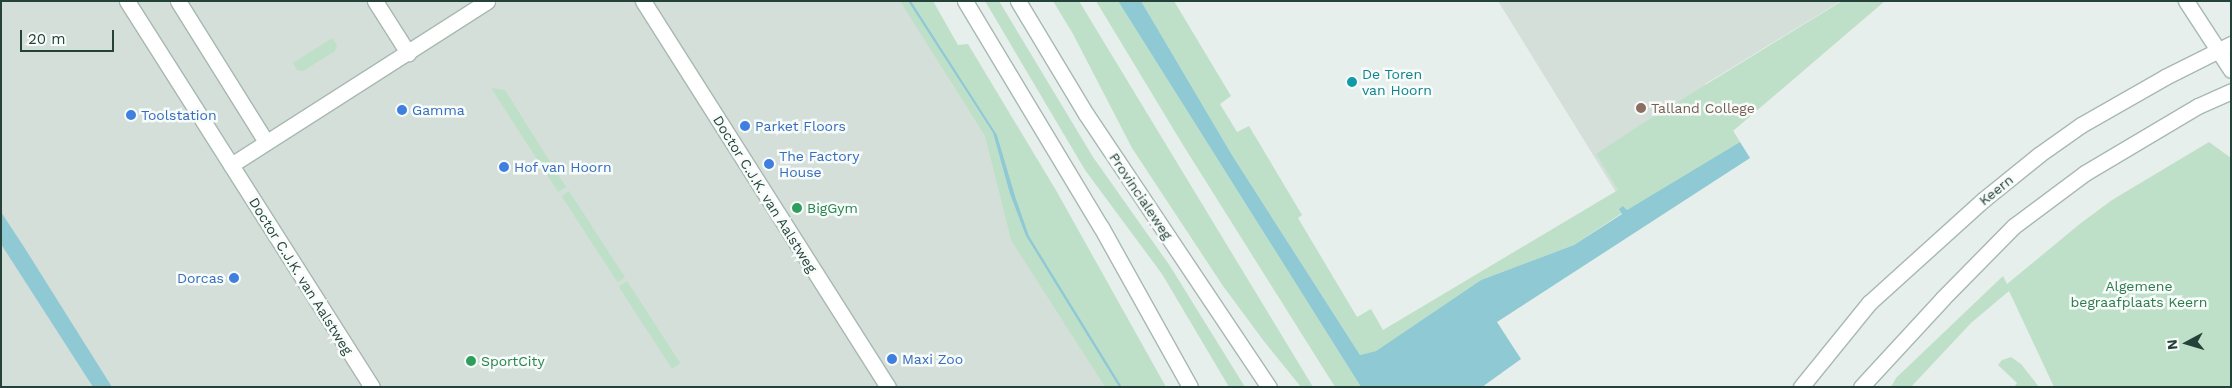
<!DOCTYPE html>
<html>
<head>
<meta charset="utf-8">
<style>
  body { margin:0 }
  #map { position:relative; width:2232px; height:388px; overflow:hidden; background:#e6efeb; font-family:"Work Sans",sans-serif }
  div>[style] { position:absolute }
  .built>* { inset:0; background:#d4dfda }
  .green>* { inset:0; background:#bfe0c8; transform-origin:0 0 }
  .water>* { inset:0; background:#8ec9d4 }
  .roads { filter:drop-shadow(1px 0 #a8b8b2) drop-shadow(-1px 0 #a8b8b2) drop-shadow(0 1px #a8b8b2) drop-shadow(0 -1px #a8b8b2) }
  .street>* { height:15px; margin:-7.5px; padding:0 7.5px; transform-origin:7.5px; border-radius:7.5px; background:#fff }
  .secondary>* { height:15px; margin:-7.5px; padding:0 7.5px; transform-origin:7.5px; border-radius:7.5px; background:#fff }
  .dots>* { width:14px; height:14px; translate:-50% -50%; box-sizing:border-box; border:2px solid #f7fbf9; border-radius:50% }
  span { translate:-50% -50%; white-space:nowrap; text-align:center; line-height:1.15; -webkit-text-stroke:5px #f7fbf9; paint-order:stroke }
  .culture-label { font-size:14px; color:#0d838f }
  .left { translate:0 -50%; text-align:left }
  .education-label { font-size:14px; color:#785e54 }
  .shop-label { font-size:14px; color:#366cbe }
  .right { translate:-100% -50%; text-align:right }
  .street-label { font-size:14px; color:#24423a }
  .leisure-label { font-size:14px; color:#27864d }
  .park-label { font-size:14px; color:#2d7a4b }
  .frame { position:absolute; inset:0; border:2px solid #24423a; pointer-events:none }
  .north { position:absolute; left:2162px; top:318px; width:50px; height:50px; -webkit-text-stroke:4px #f7fbf9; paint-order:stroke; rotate:264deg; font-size:14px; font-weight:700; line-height:20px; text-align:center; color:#24423a }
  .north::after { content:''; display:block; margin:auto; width:18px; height:22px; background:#24423a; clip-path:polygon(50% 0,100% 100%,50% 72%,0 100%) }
  .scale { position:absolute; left:20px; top:30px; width:94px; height:22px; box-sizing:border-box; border:2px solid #24423a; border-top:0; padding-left:6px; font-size:15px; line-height:18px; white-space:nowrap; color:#24423a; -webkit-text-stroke:4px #f7fbf9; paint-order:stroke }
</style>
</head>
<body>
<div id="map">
  <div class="built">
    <div style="clip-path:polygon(1px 1px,911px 1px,997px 135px,1016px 199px,1122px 387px,1px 387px)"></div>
    <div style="clip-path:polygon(1498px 1px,1841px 1px,1705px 84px,1740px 142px,1627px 210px)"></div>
  </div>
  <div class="green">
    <div style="clip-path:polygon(900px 1px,908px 1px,993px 134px,1010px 194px,1026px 236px,1119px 387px,1105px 387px,1011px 240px,985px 136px)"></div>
    <div style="clip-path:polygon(911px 1px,933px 1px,958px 45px,968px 44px,1057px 192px,1166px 387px,1122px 387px,1029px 236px,1016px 199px,997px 135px)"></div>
    <div style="clip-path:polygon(985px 1px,999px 1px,1093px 157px,1170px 266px,1245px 387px,1229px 387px,1162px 274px,1085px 170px)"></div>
    <div style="clip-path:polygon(1053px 1px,1079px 1px,1313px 387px,1301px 387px,1263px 340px,1223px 286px,1132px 148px,1073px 34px)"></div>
    <div style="clip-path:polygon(1096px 1px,1118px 1px,1361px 387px,1335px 387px,1183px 145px)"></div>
    <div style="clip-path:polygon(1141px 1px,1174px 1px,1231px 96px,1220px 104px,1237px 132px,1249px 126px,1302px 215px,1298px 218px,1357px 317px,1371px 309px,1383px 330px,1618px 190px,1596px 154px,1640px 125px,1842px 1px,1885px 1px,1733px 131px,1740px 142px,1627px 210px,1623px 206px,1622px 213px,1574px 245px,1481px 280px,1376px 351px,1360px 355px,1232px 155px)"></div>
    <div style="clip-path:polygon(332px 38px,337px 45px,335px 51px,303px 71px,297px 70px,293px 63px)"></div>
    <div style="clip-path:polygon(491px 88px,505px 90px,566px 187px,558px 192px)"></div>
    <div style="clip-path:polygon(2209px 142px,2231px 158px,2231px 387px,2054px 387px,2009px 291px,1971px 323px,1911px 387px,1891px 387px,1896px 378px,2003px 276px,2007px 284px,2081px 223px,2112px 200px)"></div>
    <div style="left:569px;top:191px;width:103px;height:9px;rotate:57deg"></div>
    <div style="left:627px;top:281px;width:98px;height:10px;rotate:57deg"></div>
    <div style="clip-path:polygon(2011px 357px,2021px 364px,2039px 387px,2014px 387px,2017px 383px,1998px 365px,2002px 360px)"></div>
  </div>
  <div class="water">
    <div style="clip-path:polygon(908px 1px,911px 1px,997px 135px,1016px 199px,1029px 236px,1122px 387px,1119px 387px,1026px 236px,1010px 194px,993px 133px)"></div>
    <div style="clip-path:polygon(1118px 1px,1141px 1px,1232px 155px,1360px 355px,1376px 351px,1481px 280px,1574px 245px,1622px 214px,1619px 209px,1623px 206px,1627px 210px,1740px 142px,1750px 158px,1497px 322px,1521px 359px,1482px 387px,1361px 387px)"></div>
    <div style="clip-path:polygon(1px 212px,24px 247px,112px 387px,93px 387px,1px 244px)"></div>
  </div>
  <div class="roads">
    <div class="street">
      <div style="left:127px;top:1px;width:457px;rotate:57.6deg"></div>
      <div style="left:178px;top:1px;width:166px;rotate:58deg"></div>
      <div style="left:375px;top:1px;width:62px;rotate:57.6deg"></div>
      <div style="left:643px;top:1px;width:457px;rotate:57.6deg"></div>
      <div style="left:231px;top:165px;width:304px;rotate:-32.6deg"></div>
    </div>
    <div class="secondary">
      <div style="left:965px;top:1px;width:264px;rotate:59deg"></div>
      <div style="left:1101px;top:227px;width:183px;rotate:60.9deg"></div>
      <div style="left:1018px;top:1px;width:132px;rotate:59deg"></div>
      <div style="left:1086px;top:114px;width:329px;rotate:56.2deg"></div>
      <div style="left:2186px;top:1px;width:82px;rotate:56.9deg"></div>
      <div style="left:1801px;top:387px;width:108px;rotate:-51deg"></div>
      <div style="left:1869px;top:303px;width:154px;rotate:-42.1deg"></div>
      <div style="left:1983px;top:200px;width:73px;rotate:-38.9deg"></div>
      <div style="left:2040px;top:154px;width:50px;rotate:-35.3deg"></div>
      <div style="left:2081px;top:125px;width:97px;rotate:-29.7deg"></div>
      <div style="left:2165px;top:77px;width:74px;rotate:-26.6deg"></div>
      <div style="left:1861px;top:387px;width:121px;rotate:-47.3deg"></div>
      <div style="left:1943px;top:298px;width:101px;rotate:-45.4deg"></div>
      <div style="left:2014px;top:226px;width:89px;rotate:-36.7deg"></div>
      <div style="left:2085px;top:173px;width:131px;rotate:-30.7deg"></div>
      <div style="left:2198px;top:106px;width:36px;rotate:-24deg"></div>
    </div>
  </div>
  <div class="dots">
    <div style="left:1352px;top:82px;background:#0f9aa8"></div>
    <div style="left:1641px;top:108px;background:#8d6e63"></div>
    <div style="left:402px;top:110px;background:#3f7fe0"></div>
    <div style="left:131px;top:115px;background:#3f7fe0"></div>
    <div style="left:745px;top:126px;background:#3f7fe0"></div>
    <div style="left:769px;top:164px;background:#3f7fe0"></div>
    <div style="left:504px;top:167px;background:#3f7fe0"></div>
    <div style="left:797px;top:208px;background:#2e9e5b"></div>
    <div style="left:234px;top:278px;background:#3f7fe0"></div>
    <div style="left:892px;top:359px;background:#3f7fe0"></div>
    <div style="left:471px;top:361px;background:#2e9e5b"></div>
  </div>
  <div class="culture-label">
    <span class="left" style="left:1362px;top:82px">De Toren<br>van Hoorn</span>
  </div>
  <div class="education-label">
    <span class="left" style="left:1651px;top:108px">Talland College</span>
  </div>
  <div class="shop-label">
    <span class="left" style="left:412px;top:110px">Gamma</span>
    <span class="left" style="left:141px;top:115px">Toolstation</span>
    <span class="left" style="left:755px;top:126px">Parket Floors</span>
    <span class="left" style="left:779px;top:164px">The Factory<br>House</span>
    <span class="left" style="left:514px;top:167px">Hof van Hoorn</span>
    <span class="right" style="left:224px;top:278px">Dorcas</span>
    <span class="left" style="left:902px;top:359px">Maxi Zoo</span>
  </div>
  <div class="street-label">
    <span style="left:1996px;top:190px;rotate:-39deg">Keern</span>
    <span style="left:765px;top:194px;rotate:58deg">Doctor C.J.K. van Aalstweg</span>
    <span style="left:1141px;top:196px;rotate:56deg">Provincialeweg</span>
    <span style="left:301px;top:276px;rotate:58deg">Doctor C.J.K. van Aalstweg</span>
  </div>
  <div class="leisure-label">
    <span class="left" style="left:807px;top:208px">BigGym</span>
    <span class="left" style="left:481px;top:361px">SportCity</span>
  </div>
  <div class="park-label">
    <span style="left:2139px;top:294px">Algemene<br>begraafplaats Keern</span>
  </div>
  <div class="frame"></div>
  <div class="north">N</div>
  <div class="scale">20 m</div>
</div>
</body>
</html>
